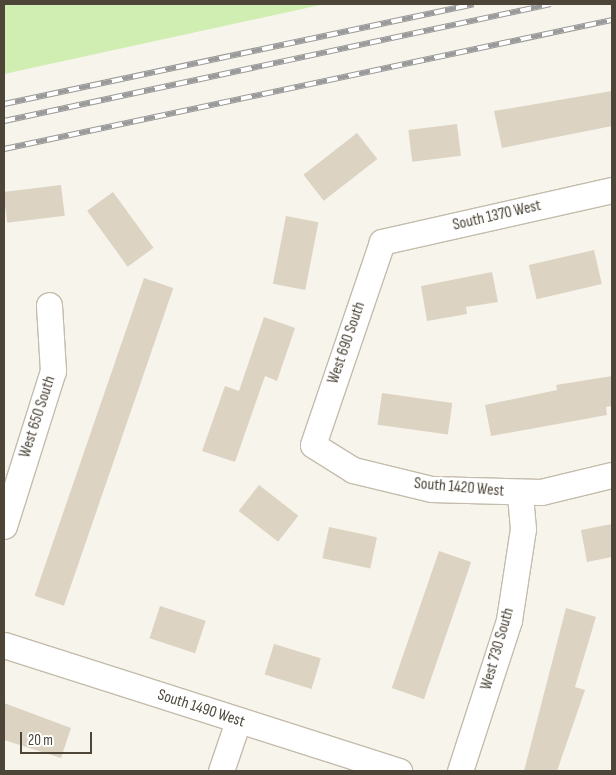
<!DOCTYPE html>
<html>
<head>
<meta charset="utf-8">
<style>
  body { margin:0 }
  #map { position:relative; width:616px; height:775px; overflow:hidden; background:#f7f4eb; font-family:"Sofia Sans Condensed",sans-serif }
  div>[style] { position:absolute }
  .green>* { inset:0; background:#d0eeb1 }
  .building>* { inset:0; background:#ddd3c2; transform-origin:0 0 }
  .roads { filter:drop-shadow(1px 0 #c4bcac) drop-shadow(-1px 0 #c4bcac) drop-shadow(0 1px #c4bcac) drop-shadow(0 -1px #c4bcac) }
  .minor>* { height:25px; margin:-12.5px; padding:0 12.5px; transform-origin:12.5px; border-radius:12.5px; background:#fff }
  .rail>* { height:5.5px; margin-top:-2.75px; transform-origin:0; background:repeating-linear-gradient(90deg,#fff 0 11px,#9a9a9a 0 22px); box-sizing:border-box; border-block:1px solid #9a9a9a }
  span { translate:-50% -50%; white-space:nowrap; text-align:center; line-height:1.15; -webkit-text-stroke:5px #fff; paint-order:stroke }
  .street-label { font-size:16px; color:#4c4538 }
  .frame { position:absolute; inset:0; border:5px solid #4c4538; pointer-events:none }
  .scale { position:absolute; left:20px; top:732px; width:72px; height:22px; box-sizing:border-box; border:2px solid #4c4538; border-top:0; padding-left:6px; font-size:15px; line-height:18px; white-space:nowrap; color:#4c4538; -webkit-text-stroke:4px #fff; paint-order:stroke }
</style>
</head>
<body>
<div id="map">
  <div class="green">
    <div style="clip-path:polygon(4px 4px,325px 4px,4px 74px)"></div>
  </div>
  <div class="building">
    <div style="clip-path:polygon(612px 91px,612px 126px,502px 148px,494px 111px)"></div>
    <div style="left:457px;top:124px;width:32px;height:49px;rotate:83deg"></div>
    <div style="left:357px;top:133px;width:33px;height:68px;rotate:52deg"></div>
    <div style="left:61px;top:185px;width:31px;height:58px;rotate:83deg"></div>
    <div style="left:113px;top:192px;width:69px;height:32px;rotate:54deg"></div>
    <div style="left:286px;top:216px;width:33px;height:69px;rotate:11deg"></div>
    <div style="left:594px;top:250px;width:35px;height:67px;rotate:77deg"></div>
    <div style="clip-path:polygon(492px 272px,498px 302px,466px 307px,467px 314px,427px 321px,421px 286px)"></div>
    <div style="left:144px;top:278px;width:31px;height:336px;rotate:19deg"></div>
    <div style="clip-path:polygon(264px 317px,295px 328px,277px 381px,265px 376px,235px 462px,202px 451px,225px 386px,239px 391px)"></div>
    <div style="clip-path:polygon(612px 376px,612px 406px,606px 407px,607px 415px,491px 436px,485px 405px,557px 390px,556px 385px)"></div>
    <div style="left:382px;top:393px;width:71px;height:32px;rotate:8deg"></div>
    <div style="left:259px;top:485px;width:50px;height:33px;rotate:38deg"></div>
    <div style="clip-path:polygon(612px 524px,612px 557px,587px 562px,581px 530px)"></div>
    <div style="left:329px;top:527px;width:49px;height:32px;rotate:12deg"></div>
    <div style="left:439px;top:551px;width:34px;height:145px;rotate:19deg"></div>
    <div style="left:160px;top:606px;width:48px;height:34px;rotate:18deg"></div>
    <div style="clip-path:polygon(566px 608px,596px 617px,575px 687px,585px 690px,557px 771px,524px 771px)"></div>
    <div style="left:274px;top:644px;width:49px;height:32px;rotate:17deg"></div>
    <div style="clip-path:polygon(4px 703px,71px 728px,61px 758px,4px 740px)"></div>
  </div>
  <div class="roads">
    <div class="minor">
      <div style="left:612px;top:190px;width:236px;rotate:167.3deg"></div>
      <div style="left:382px;top:242px;width:214px;rotate:108.8deg"></div>
      <div style="left:313px;top:445px;width:47px;rotate:32deg"></div>
      <div style="left:353px;top:470px;width:80px;rotate:13.7deg"></div>
      <div style="left:431px;top:489px;width:110px;rotate:1.6deg"></div>
      <div style="left:541px;top:492px;width:73px;rotate:-13.5deg"></div>
      <div style="left:4px;top:526px;width:163px;rotate:-72.5deg"></div>
      <div style="left:53px;top:371px;width:66px;rotate:-93.5deg"></div>
      <div style="left:4px;top:645px;width:415px;rotate:17.7deg"></div>
      <div style="left:221px;top:771px;width:53px;rotate:-71.2deg"></div>
      <div style="left:460px;top:771px;width:159px;rotate:-72deg"></div>
      <div style="left:509px;top:620px;width:92px;rotate:-81.3deg"></div>
      <div style="left:523px;top:529px;width:36px;rotate:-95deg"></div>
    </div>
  </div>
  <div class="rail">
    <div style="left:4px;top:104px;width:480px;rotate:-12deg"></div>
    <div style="left:4px;top:121px;width:559px;rotate:-12.07deg"></div>
    <div style="left:4px;top:149px;width:622px;rotate:-11.98deg"></div>
  </div>
  <div class="street-label">
    <span style="left:497px;top:216px;rotate:-13deg">South 1370 West</span>
    <span style="left:347px;top:343px;rotate:-71deg">West 690 South</span>
    <span style="left:38px;top:417px;rotate:-72deg">West 650 South</span>
    <span style="left:459px;top:488px;rotate:5deg">South 1420 West</span>
    <span style="left:498px;top:649px;rotate:-74deg">West 730 South</span>
    <span style="left:201px;top:709px;rotate:18deg">South 1490 West</span>
  </div>
  <div class="frame"></div>
  <div class="scale">20 m</div>
</div>
</body>
</html>
